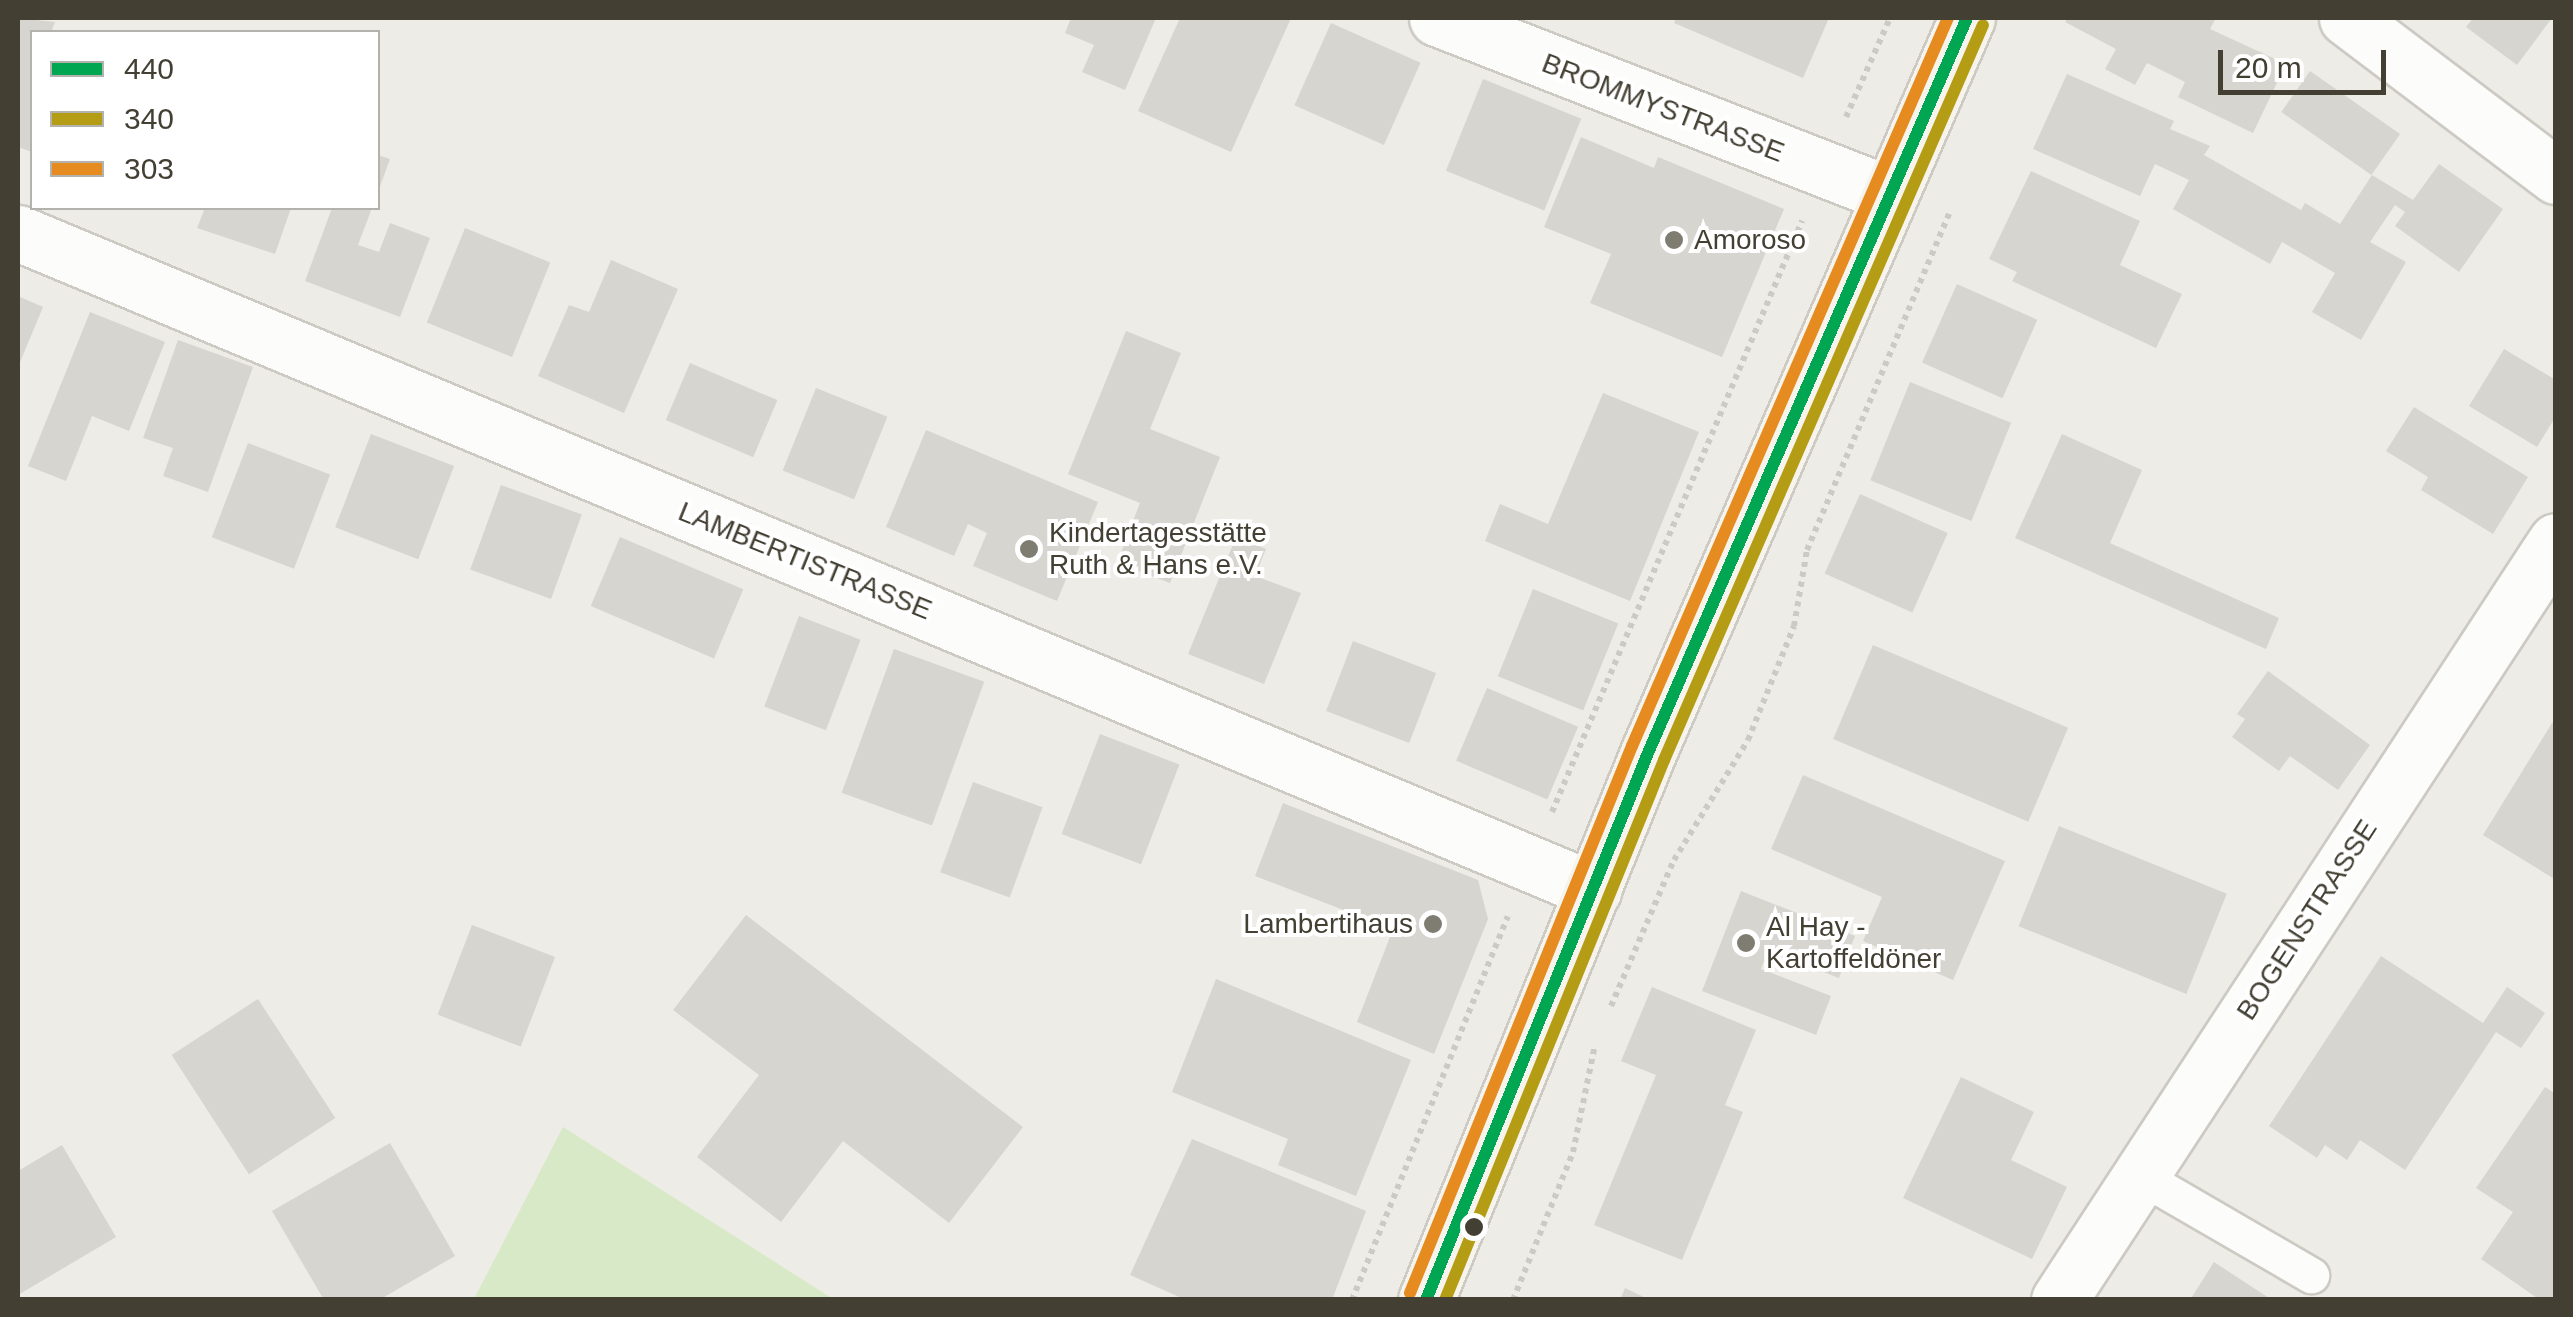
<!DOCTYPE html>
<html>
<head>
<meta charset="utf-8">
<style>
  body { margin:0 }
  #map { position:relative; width:2573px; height:1317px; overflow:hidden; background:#eeece6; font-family:Helvetica,sans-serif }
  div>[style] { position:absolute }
  .green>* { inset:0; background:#d7e9c6 }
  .building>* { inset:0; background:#d7d5cf; transform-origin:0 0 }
  .path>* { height:6px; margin-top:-3px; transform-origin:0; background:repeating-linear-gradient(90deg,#cccac5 0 5px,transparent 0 10px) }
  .roads { filter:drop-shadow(2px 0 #cccac3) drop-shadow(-2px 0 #cccac3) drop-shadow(0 2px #cccac3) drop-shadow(0 -2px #cccac3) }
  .lane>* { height:35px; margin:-17.5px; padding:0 17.5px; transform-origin:17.5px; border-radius:17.5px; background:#fcfcfb }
  .street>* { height:55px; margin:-27.5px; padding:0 27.5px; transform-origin:27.5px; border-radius:27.5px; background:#fcfcfb }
  .secondary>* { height:55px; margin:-27.5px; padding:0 27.5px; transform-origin:27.5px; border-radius:27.5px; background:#f6f4ec }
  .bus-1>* { height:12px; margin:-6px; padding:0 6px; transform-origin:6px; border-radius:6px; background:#00a651 }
  .bus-2>* { height:12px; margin:-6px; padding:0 6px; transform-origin:6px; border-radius:6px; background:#b49d15 }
  .bus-3>* { height:12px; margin:-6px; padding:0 6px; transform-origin:6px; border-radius:6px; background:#e58b1f }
  .dots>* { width:28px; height:28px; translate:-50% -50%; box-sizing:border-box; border:5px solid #fff; border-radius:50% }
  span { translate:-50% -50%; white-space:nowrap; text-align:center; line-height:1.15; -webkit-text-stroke:8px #fff; paint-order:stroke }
  .street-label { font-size:28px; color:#433f33 }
  .poi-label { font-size:28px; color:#433f33 }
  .left { translate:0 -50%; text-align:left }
  .right { translate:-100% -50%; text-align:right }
  .frame { position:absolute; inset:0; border:20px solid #433f33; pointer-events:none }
  .legend { position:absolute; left:30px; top:30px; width:350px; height:180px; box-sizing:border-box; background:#fff; border:2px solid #b4b2ad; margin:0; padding:12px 18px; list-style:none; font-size:30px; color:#433f33 }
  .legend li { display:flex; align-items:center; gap:20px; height:50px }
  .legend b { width:50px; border:2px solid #b4b2ad }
  .scale { position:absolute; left:2218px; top:50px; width:168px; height:45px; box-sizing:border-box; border:5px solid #433f33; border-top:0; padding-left:12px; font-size:30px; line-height:35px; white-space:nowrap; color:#433f33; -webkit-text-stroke:8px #fff; paint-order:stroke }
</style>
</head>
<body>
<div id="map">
  <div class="green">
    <div style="clip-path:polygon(563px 1127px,833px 1299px,474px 1299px)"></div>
  </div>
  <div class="building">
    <div style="clip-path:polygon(18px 18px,55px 22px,51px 32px,32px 32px,32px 152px,18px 147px)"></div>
    <div style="clip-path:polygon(1071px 18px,1156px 18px,1125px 90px,1082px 72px,1094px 45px,1065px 33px)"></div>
    <div style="clip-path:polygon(1180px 18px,1291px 18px,1231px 152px,1138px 111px)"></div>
    <div style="clip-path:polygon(1676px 18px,1829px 18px,1803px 78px,1674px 23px)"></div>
    <div style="clip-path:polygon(2068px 18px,2216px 18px,2210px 29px,2286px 64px,2253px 133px,2178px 97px,2185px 82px,2147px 63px,2135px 85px,2105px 69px,2116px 49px,2065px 22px)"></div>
    <div style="clip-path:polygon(2473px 18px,2552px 18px,2517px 65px,2466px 27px)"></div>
    <div style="left:1331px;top:23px;width:98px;height:90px;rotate:24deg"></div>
    <div style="left:2310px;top:71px;width:110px;height:50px;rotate:35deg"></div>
    <div style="clip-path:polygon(2067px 74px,2174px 121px,2170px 129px,2210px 146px,2204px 155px,2301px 210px,2305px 203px,2340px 224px,2372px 175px,2413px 200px,2439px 164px,2503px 209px,2459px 272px,2395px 226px,2405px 212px,2395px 205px,2370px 242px,2406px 262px,2361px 340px,2312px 312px,2335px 273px,2282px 242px,2270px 264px,2173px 209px,2189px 180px,2155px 164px,2140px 196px,2033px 149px)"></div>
    <div style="left:1483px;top:79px;width:106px;height:99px;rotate:22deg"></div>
    <div style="clip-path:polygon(1581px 137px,1654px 168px,1658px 157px,1784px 209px,1722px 357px,1590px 303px,1611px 254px,1544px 227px)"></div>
    <div style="clip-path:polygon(378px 155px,390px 159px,378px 192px)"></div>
    <div style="clip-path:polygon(2031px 171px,2140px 221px,2120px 265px,2182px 294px,2156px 348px,2012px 281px,2017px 272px,1989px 259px)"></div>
    <div style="clip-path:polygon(205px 208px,291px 208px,275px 254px,197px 228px)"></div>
    <div style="clip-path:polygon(332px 208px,372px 208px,358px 245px,379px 252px,390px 223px,430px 238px,400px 317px,305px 281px)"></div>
    <div style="left:465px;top:228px;width:92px;height:102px;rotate:22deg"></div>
    <div style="clip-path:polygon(611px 260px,678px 289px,624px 413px,538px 376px,569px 305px,589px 312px)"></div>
    <div style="left:1957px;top:284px;width:88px;height:86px;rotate:24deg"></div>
    <div style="clip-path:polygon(18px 296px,43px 307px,18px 367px)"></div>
    <div style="clip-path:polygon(90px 312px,165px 342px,129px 431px,92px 416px,66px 481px,28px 466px)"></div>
    <div style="clip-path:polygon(1126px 331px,1181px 353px,1150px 429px,1220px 457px,1170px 583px,1117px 563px,1140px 503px,1068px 474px)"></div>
    <div style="clip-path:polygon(178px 340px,253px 367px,208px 492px,163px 476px,173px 448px,143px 438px)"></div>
    <div style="clip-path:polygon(2504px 349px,2556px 380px,2556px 416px,2537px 447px,2469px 406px)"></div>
    <div style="left:690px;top:363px;width:95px;height:62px;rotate:23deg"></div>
    <div style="left:1910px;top:382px;width:109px;height:106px;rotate:22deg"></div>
    <div style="left:816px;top:388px;width:77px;height:89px;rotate:22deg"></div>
    <div style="clip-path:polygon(1603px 393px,1699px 432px,1630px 601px,1485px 541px,1500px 504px,1548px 524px)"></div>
    <div style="clip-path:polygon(2414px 407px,2528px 477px,2493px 534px,2421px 490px,2428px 477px,2386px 451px)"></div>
    <div style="clip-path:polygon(926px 430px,1098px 502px,1057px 601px,973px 566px,987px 533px,968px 524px,954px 556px,886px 527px)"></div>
    <div style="left:371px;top:434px;width:89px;height:100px;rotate:21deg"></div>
    <div style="clip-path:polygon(2062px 434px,2142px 470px,2110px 543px,2279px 618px,2266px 649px,2015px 538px)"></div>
    <div style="left:248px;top:443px;width:88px;height:101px;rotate:21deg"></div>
    <div style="left:501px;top:485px;width:86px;height:90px;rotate:20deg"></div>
    <div style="left:1860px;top:494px;width:96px;height:87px;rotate:24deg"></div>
    <div style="left:620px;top:537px;width:134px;height:75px;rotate:23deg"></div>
    <div style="clip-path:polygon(1236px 537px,1266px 549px,1255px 576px,1301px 593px,1264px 684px,1188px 654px)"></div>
    <div style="left:1533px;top:589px;width:92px;height:94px;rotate:22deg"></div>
    <div style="left:799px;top:616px;width:66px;height:97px;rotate:21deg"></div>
    <div style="left:1353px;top:641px;width:89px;height:75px;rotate:21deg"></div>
    <div style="left:1873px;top:645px;width:212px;height:102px;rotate:23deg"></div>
    <div style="left:894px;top:649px;width:96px;height:153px;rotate:20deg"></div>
    <div style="clip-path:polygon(2268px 671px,2370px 745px,2338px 790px,2290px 756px,2279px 771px,2232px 737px,2245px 719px,2237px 714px)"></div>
    <div style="left:1487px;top:688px;width:99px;height:79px;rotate:23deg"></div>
    <div style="clip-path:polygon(2552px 723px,2556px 725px,2556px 880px,2483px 835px)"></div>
    <div style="left:1100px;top:734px;width:85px;height:107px;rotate:21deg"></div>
    <div style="clip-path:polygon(1803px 775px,2005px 861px,1953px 980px,1863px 941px,1882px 897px,1771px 849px)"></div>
    <div style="left:973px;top:782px;width:74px;height:96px;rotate:20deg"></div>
    <div style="clip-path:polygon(1283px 803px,1478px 880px,1488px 919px,1434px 1054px,1357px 1022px,1393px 929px,1255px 876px)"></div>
    <div style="left:2059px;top:826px;width:181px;height:108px;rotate:22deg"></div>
    <div style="clip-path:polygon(1741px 891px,1855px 936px,1839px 978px,1768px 951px,1761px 969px,1831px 996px,1816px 1035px,1702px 991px)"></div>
    <div style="clip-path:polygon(746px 915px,1023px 1127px,949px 1223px,843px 1141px,781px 1222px,697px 1157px,759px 1075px,673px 1010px)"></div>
    <div style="left:472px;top:925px;width:89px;height:96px;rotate:21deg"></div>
    <div style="clip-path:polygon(2381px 956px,2483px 1023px,2507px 987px,2545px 1013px,2521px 1048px,2496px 1032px,2405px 1170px,2360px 1140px,2347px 1160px,2325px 1145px,2317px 1158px,2269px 1126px)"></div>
    <div style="clip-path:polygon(1216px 979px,1411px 1060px,1356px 1196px,1278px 1165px,1288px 1139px,1172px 1092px)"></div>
    <div style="clip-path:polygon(1652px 987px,1756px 1030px,1725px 1105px,1743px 1112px,1682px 1260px,1594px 1225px,1656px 1075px,1621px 1061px)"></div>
    <div style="left:258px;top:999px;width:142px;height:103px;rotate:57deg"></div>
    <div style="clip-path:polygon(1961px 1077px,2034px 1112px,2011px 1160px,2067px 1187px,2032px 1259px,1903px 1198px)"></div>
    <div style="clip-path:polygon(2545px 1087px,2556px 1094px,2556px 1300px,2540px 1300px,2481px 1259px,2513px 1212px,2476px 1188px)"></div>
    <div style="clip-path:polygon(1192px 1139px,1366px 1211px,1332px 1300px,1186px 1300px,1130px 1275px)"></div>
    <div style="clip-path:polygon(390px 1143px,455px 1256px,379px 1300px,324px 1300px,272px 1211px)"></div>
    <div style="clip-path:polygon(62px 1145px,116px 1237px,18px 1295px,18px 1171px)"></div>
    <div style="clip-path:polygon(2214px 1262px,2272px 1300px,2190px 1300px)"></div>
    <div style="clip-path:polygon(1625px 1288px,1650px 1300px,1620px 1300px)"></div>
  </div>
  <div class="path">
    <div style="left:1846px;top:117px;width:108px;rotate:-66deg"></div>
    <div style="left:1552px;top:812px;width:642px;rotate:-67.07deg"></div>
    <div style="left:1611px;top:1006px;width:159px;rotate:-66.7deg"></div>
    <div style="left:1674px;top:860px;width:141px;rotate:-58.3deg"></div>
    <div style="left:1748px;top:740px;width:123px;rotate:-68deg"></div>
    <div style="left:1794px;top:626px;width:77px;rotate:-80.3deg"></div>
    <div style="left:1807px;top:550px;width:368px;rotate:-67.1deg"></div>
    <div style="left:1352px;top:1300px;width:414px;rotate:-67.9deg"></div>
    <div style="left:1513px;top:1300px;width:160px;rotate:-67.9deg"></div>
    <div style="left:1573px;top:1152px;width:109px;rotate:-78.4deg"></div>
  </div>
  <div class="roads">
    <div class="lane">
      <div style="left:2140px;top:1176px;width:198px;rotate:30.1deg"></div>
    </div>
    <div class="street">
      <div style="left:1437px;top:18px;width:486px;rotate:21.3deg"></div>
      <div style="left:2347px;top:18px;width:262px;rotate:37.1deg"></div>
      <div style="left:18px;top:233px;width:1707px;rotate:22.64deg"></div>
      <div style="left:2059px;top:1300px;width:907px;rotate:-56.78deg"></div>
    </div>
    <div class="secondary">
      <div style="left:1426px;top:1300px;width:590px;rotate:-67.91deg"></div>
      <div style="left:1648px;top:753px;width:801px;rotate:-66.54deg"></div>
    </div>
  </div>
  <div class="bus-1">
    <div style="left:1426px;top:1300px;width:590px;rotate:-67.91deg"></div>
    <div style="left:1648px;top:753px;width:801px;rotate:-66.54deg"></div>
  </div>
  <div class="bus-2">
    <div style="left:1445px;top:1300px;width:583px;rotate:-67.92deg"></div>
    <div style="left:1664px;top:760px;width:801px;rotate:-66.54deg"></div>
  </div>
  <div class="bus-3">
    <div style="left:1410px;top:1293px;width:590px;rotate:-67.91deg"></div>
    <div style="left:1632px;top:746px;width:794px;rotate:-66.54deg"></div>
  </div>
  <div class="dots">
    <div style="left:1674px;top:240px;background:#7f7c72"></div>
    <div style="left:1029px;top:549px;background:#7f7c72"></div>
    <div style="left:1433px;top:924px;background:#7f7c72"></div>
    <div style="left:1746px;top:943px;background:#7f7c72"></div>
    <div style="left:1474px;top:1227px;background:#433f33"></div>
  </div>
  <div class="street-label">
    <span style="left:1663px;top:108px;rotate:21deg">BROMMYSTRASSE</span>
    <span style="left:805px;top:561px;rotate:22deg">LAMBERTISTRASSE</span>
    <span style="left:2307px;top:920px;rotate:-57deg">BOGENSTRASSE</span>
  </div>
  <div class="poi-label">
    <span class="left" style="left:1694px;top:240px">Amoroso</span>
    <span class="left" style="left:1049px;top:549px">Kindertagesstätte<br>Ruth &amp; Hans e.V.</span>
    <span class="right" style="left:1413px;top:924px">Lambertihaus</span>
    <span class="left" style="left:1766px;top:943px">Al Hay -<br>Kartoffeldöner</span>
  </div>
  <div class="frame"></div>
  <ul class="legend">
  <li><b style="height:12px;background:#00a651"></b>440</li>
  <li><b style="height:12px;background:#b49d15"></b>340</li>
  <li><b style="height:12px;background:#e58b1f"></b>303</li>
  </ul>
  <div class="scale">20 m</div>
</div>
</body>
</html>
